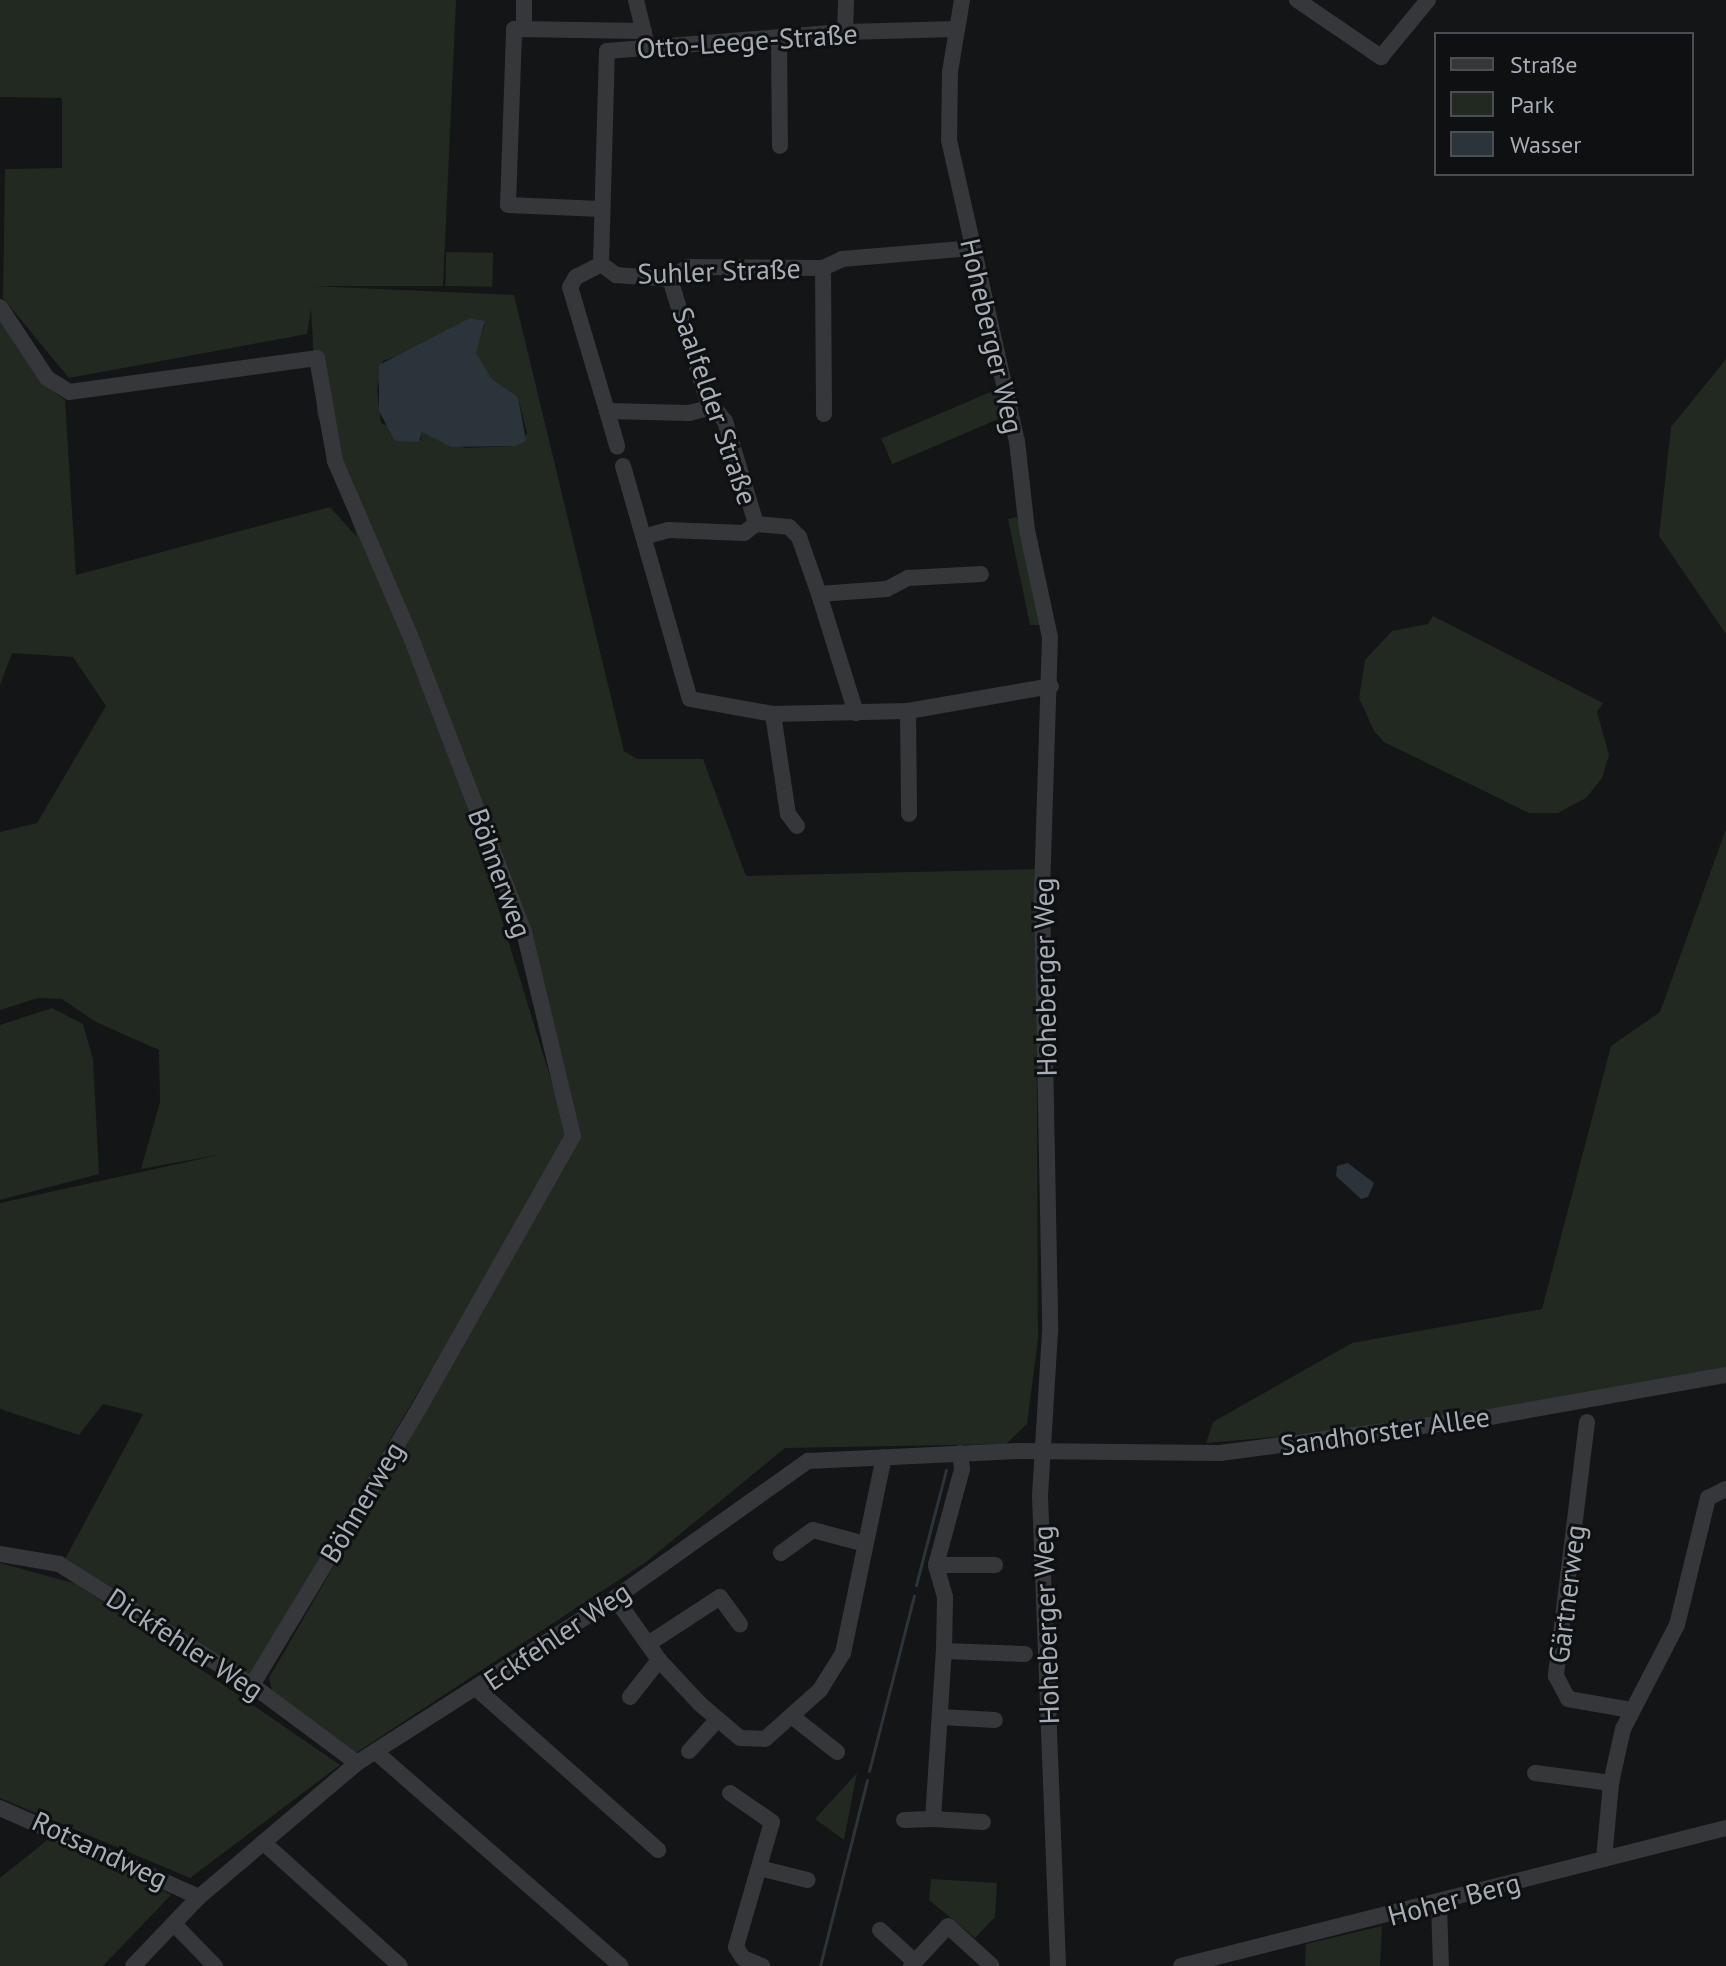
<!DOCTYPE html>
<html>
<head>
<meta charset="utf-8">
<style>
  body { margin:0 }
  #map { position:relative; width:1726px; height:1966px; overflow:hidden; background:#141516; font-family:"PT Sans",sans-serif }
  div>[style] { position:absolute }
  .green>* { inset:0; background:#212921; transform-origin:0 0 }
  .water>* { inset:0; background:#2b343a }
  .stream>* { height:3px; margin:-1.5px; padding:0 1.5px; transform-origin:1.5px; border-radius:1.5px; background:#2b343a }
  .minor>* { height:16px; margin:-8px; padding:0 8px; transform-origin:8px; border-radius:8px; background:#35373b }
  span { translate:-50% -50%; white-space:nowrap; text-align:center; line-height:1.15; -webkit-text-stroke:6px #0f1011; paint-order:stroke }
  .street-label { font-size:28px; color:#a6adb6 }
  .legend { position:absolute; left:1434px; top:32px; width:260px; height:144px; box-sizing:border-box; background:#0f1011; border:2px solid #4b4f53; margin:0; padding:10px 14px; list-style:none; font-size:24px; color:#a6adb6 }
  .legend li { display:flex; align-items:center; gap:16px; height:40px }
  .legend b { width:40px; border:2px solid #4b4f53 }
</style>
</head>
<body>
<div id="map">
  <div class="green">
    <div style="clip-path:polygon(evenodd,0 0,456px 0,443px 286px,312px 286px,514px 295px,624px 751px,637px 759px,703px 759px,746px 876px,1036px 869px,1038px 1339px,1027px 1424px,1006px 1444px,785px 1448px,646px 1562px,356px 1753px,272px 1690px,269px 1678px,567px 1163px,579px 1140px,578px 1127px,468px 779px,470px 816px,567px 1132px,472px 1302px,249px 1676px,64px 1561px,143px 1414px,103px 1404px,79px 1435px,0 1409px,0 1203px,223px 1154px,141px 1169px,160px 1102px,159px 1050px,96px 1022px,62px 999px,38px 998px,0 1010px,0 832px,37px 823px,106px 706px,73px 657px,12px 653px,0 685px,0 315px,41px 382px,65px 400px,76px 575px,330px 507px,357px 537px,317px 414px,311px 309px,307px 334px,69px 378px,3px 298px,5px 169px,62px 168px,62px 98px,0 97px,0 0,485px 324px,475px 353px,492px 379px,518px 397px,527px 434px,515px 446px,465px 448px,427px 432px,422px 432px,421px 440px,381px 423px,377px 390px,383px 361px,485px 324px)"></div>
    <div style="left:446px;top:252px;width:47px;height:34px;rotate:1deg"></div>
    <div style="clip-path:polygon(1726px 359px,1726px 634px,1659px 536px,1671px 427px)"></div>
    <div style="left:1000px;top:388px;width:28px;height:129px;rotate:67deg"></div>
    <div style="clip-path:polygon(1017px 517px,1031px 572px,1042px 625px,1030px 625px,1008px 519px)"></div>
    <div style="clip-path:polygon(1433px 616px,1603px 703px,1597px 712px,1609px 755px,1602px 778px,1586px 798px,1558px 813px,1529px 813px,1384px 742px,1374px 731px,1359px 698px,1365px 660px,1392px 631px,1428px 624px)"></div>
    <div style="clip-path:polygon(1726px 829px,1726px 1375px,1397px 1426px,1206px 1443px,1213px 1422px,1352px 1343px,1542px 1309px,1611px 1046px,1660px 1012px)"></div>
    <div style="clip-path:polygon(52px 1008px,83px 1024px,93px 1059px,99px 1174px,0 1200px,0 1025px)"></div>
    <div style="clip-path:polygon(0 1563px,77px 1584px,340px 1765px,190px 1878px,0 1798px)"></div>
    <div style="clip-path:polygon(857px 1773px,844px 1840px,815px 1819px)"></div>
    <div style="clip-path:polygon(56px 1833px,171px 1895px,103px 1966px,0 1966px,0 1878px)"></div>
    <div style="clip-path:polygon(931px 1879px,997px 1883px,995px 1917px,975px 1938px,929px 1900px)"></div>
    <div style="clip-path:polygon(1382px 1926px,1380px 1966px,1305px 1966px,1306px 1944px)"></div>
  </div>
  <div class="water">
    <div style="clip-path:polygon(470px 318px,485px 321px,476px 353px,492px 379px,518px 397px,526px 441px,515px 446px,451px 447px,422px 432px,419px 442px,395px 441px,379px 411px,379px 365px)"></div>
    <div style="clip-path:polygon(1348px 1163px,1374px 1183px,1368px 1197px,1361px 1199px,1336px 1176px,1337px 1166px)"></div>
  </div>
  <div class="stream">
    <div style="left:916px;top:1585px;width:119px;rotate:-75.4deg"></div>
    <div style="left:869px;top:1771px;width:181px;rotate:-75.6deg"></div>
    <div style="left:820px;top:1966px;width:192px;rotate:-75.8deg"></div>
  </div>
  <div class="minor">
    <div style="left:636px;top:0;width:42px;rotate:76.3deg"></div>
    <div style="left:962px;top:0;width:73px;rotate:99.5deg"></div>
    <div style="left:950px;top:72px;width:68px;rotate:90.8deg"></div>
    <div style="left:949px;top:140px;width:309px;rotate:77.3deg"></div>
    <div style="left:1017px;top:441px;width:90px;rotate:83.6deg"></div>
    <div style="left:1027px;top:530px;width:109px;rotate:77.9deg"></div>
    <div style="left:1050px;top:637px;width:261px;rotate:91.8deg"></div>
    <div style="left:1042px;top:898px;width:434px;rotate:88.9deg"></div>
    <div style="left:1050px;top:1332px;width:164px;rotate:93.5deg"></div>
    <div style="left:1040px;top:1496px;width:470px;rotate:87.8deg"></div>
    <div style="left:1297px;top:0;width:102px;rotate:34.2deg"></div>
    <div style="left:1381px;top:57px;width:74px;rotate:-50.5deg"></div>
    <div style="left:524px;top:29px;width:29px;rotate:-90deg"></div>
    <div style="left:845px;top:32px;width:32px;rotate:-88deg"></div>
    <div style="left:779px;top:38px;width:108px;rotate:89.5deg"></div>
    <div style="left:601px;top:209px;width:93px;rotate:-177.5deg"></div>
    <div style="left:508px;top:205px;width:176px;rotate:-88deg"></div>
    <div style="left:514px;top:29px;width:130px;rotate:0.9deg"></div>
    <div style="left:601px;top:264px;width:213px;rotate:-88.4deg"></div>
    <div style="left:607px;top:51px;width:239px;rotate:-4.6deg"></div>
    <div style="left:845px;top:32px;width:111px;rotate:-1.5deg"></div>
    <div style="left:823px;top:268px;width:146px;rotate:89.6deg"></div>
    <div style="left:670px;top:279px;width:126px;rotate:72.9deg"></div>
    <div style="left:707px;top:399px;width:28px;rotate:51deg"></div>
    <div style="left:725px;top:421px;width:108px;rotate:73.2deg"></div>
    <div style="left:756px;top:524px;width:33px;rotate:5deg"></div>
    <div style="left:789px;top:527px;width:14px;rotate:45deg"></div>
    <div style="left:799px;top:537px;width:60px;rotate:70.7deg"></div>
    <div style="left:0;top:307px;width:85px;rotate:56.5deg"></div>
    <div style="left:47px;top:378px;width:26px;rotate:32deg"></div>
    <div style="left:69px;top:392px;width:250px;rotate:-7.8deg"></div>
    <div style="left:317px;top:358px;width:105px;rotate:80.1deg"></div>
    <div style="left:335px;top:461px;width:189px;rotate:66.7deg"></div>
    <div style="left:410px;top:635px;width:318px;rotate:69deg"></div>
    <div style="left:524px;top:932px;width:210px;rotate:76.5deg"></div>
    <div style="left:573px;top:1136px;width:309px;rotate:119.5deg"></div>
    <div style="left:421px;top:1405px;width:327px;rotate:121.1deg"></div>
    <div style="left:713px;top:407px;width:25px;rotate:166deg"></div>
    <div style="left:689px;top:413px;width:82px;rotate:-178.6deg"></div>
    <div style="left:607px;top:411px;width:129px;rotate:-106.6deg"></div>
    <div style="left:570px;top:287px;width:12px;rotate:-59deg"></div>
    <div style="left:576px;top:277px;width:28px;rotate:-27deg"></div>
    <div style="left:601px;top:264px;width:19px;rotate:36deg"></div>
    <div style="left:616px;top:275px;width:54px;rotate:4.2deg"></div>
    <div style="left:670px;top:279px;width:22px;rotate:-34deg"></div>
    <div style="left:688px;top:267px;width:135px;rotate:0.4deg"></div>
    <div style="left:823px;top:268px;width:21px;rotate:-25deg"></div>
    <div style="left:842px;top:259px;width:130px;rotate:-4.8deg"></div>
    <div style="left:607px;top:411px;width:37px;rotate:74deg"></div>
    <div style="left:623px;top:466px;width:242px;rotate:74deg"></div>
    <div style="left:690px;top:699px;width:84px;rotate:10.2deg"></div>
    <div style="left:773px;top:714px;width:135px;rotate:-1.3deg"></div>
    <div style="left:908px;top:711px;width:145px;rotate:-9.9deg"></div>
    <div style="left:647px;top:536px;width:22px;rotate:-16deg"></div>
    <div style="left:668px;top:530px;width:76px;rotate:2.3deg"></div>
    <div style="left:744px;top:533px;width:15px;rotate:-37deg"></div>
    <div style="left:908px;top:711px;width:103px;rotate:89.4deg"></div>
    <div style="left:856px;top:713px;width:125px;rotate:-107.3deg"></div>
    <div style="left:819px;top:594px;width:68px;rotate:-4.2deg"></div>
    <div style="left:887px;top:589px;width:24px;rotate:-28deg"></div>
    <div style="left:908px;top:578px;width:73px;rotate:-3.1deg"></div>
    <div style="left:773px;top:714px;width:101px;rotate:81.5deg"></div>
    <div style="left:788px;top:814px;width:15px;rotate:53deg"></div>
    <div style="left:1587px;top:1422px;width:256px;rotate:97deg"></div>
    <div style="left:1556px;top:1676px;width:26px;rotate:62deg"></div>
    <div style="left:1568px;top:1699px;width:64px;rotate:9.9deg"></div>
    <div style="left:781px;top:1553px;width:39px;rotate:-36deg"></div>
    <div style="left:813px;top:1530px;width:54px;rotate:15.1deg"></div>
    <div style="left:0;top:1554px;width:60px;rotate:9.6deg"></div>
    <div style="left:59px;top:1564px;width:228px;rotate:32.1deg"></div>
    <div style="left:252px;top:1685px;width:131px;rotate:36.6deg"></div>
    <div style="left:936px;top:1565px;width:59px"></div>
    <div style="left:615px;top:1598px;width:76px;rotate:54.6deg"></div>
    <div style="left:659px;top:1660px;width:60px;rotate:47deg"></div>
    <div style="left:700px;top:1704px;width:52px;rotate:40.4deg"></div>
    <div style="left:740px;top:1738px;width:25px;rotate:2deg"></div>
    <div style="left:765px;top:1739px;width:74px;rotate:-41.7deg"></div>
    <div style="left:820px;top:1690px;width:44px;rotate:-58.1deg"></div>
    <div style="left:843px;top:1653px;width:200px;rotate:-78.2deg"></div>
    <div style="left:648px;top:1644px;width:86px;rotate:-33.1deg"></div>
    <div style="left:720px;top:1597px;width:34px;rotate:54deg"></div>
    <div style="left:944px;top:1651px;width:81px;rotate:2.1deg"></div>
    <div style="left:478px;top:1690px;width:241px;rotate:41.6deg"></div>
    <div style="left:630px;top:1697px;width:47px;rotate:-51.9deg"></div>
    <div style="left:941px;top:1717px;width:54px;rotate:3.2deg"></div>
    <div style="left:794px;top:1718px;width:55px;rotate:38.3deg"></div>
    <div style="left:689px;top:1751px;width:42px;rotate:-47.9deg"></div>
    <div style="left:378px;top:1754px;width:322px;rotate:41.1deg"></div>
    <div style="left:1535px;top:1773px;width:77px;rotate:7.5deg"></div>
    <div style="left:730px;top:1793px;width:51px;rotate:34.6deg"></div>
    <div style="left:772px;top:1822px;width:130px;rotate:106.1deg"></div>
    <div style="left:736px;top:1947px;width:13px;rotate:58deg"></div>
    <div style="left:743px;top:1958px;width:21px;rotate:23deg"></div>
    <div style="left:0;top:1808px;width:218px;rotate:24.1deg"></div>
    <div style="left:933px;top:1819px;width:50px;rotate:3.4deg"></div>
    <div style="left:904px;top:1820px;width:29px;rotate:-2deg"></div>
    <div style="left:933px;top:1819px;width:168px;rotate:-86.3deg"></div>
    <div style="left:944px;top:1651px;width:54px;rotate:-88.9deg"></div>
    <div style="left:945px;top:1597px;width:33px;rotate:-106deg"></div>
    <div style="left:936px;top:1565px;width:99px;rotate:-74.8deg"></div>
    <div style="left:962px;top:1469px;width:16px;rotate:-97deg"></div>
    <div style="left:264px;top:1843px;width:183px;rotate:42.1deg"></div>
    <div style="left:1604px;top:1859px;width:76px;rotate:-84.7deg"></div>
    <div style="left:1611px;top:1783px;width:55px;rotate:-77.5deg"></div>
    <div style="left:1623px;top:1729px;width:117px;rotate:-62.6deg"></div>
    <div style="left:1677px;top:1625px;width:131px;rotate:-76.3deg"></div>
    <div style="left:1708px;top:1498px;width:20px;rotate:-27deg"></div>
    <div style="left:759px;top:1868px;width:50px;rotate:13.8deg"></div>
    <div style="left:1439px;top:1904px;width:62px;rotate:88.2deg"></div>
    <div style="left:174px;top:1924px;width:59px;rotate:45.7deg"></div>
    <div style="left:880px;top:1930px;width:47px;rotate:42.4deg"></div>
    <div style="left:133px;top:1966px;width:95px;rotate:-46.3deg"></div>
    <div style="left:199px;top:1897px;width:207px;rotate:-40.3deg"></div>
    <div style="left:357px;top:1763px;width:306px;rotate:-32.6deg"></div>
    <div style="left:615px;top:1598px;width:237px;rotate:-35.4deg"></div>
    <div style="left:808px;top:1461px;width:212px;rotate:-2.7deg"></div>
    <div style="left:1020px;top:1451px;width:200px;rotate:0.6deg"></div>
    <div style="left:1220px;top:1453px;width:272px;rotate:-7.6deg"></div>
    <div style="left:1490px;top:1417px;width:240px;rotate:-10.1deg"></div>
    <div style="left:911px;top:1966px;width:54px;rotate:-47.2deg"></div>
    <div style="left:948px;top:1926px;width:59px;rotate:42.3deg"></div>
    <div style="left:1181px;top:1966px;width:562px;rotate:-14.21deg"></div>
  </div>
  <div class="street-label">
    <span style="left:747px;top:41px;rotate:-4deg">Otto-Leege-Straße</span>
    <span style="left:719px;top:271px;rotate:-2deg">Suhler Straße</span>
    <span style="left:992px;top:336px;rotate:77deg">Hoheberger Weg</span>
    <span style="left:715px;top:406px;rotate:71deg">Saalfelder Straße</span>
    <span style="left:500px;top:873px;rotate:70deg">Böhnerweg</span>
    <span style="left:1045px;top:977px;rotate:-91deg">Hoheberger Weg</span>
    <span style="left:1385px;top:1431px;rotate:-8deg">Sandhorster Allee</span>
    <span style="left:362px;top:1502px;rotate:-59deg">Böhnerweg</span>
    <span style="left:1567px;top:1594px;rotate:-83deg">Gärtnerweg</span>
    <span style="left:1046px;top:1625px;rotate:-92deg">Hoheberger Weg</span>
    <span style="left:557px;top:1636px;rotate:-34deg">Eckfehler Weg</span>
    <span style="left:185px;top:1644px;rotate:33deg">Dickfehler Weg</span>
    <span style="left:100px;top:1850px;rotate:25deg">Rotsandweg</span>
    <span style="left:1454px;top:1899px;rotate:-15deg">Hoher Berg</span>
  </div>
  <ul class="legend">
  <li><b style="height:10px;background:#35373b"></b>Straße</li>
  <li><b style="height:22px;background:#212921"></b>Park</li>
  <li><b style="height:22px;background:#2b343a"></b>Wasser</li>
  </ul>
</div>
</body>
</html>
